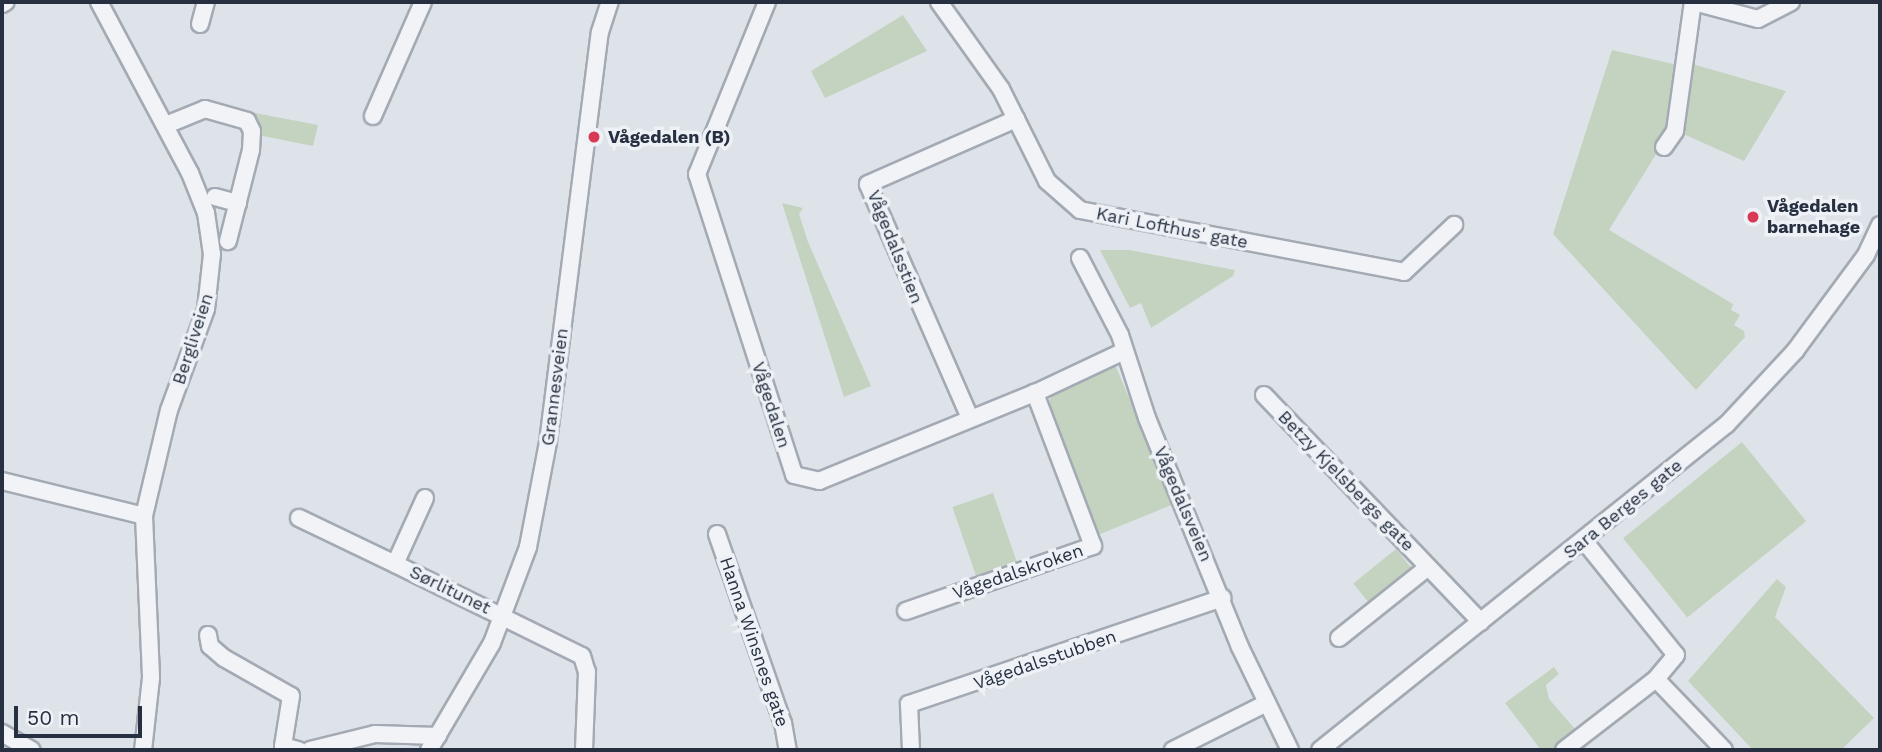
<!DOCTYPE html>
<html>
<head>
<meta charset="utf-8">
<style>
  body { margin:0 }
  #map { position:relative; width:1882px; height:752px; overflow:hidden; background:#dee3e9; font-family:"Work Sans",sans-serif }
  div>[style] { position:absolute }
  .green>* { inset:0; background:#c4d3bf; transform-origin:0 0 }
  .roads { filter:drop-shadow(2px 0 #a3aab3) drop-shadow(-2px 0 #a3aab3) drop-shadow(0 2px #a3aab3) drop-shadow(0 -2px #a3aab3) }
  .minor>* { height:16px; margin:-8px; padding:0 8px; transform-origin:8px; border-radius:8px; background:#f1f3f7 }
  .dots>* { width:19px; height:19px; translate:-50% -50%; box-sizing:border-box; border:4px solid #eef1f6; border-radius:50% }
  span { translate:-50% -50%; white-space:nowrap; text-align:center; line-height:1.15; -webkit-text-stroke:7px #eef1f6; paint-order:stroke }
  .poi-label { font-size:18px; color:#263041; font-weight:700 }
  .left { translate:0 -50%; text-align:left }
  .street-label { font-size:18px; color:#263041 }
  .frame { position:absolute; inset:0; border:4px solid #263041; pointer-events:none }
  .scale { position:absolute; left:14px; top:706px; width:128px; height:32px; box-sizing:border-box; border:4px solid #263041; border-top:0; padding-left:9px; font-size:21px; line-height:24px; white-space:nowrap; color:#263041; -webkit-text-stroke:5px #eef1f6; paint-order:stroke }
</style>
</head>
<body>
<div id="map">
  <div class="green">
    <div style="clip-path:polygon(903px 15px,927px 51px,825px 98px,811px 71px)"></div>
    <div style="clip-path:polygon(1612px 50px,1678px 65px,1668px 135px,1609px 230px,1733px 304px,1731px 310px,1740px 315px,1734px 325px,1744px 331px,1745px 337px,1696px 390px,1553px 234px)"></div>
    <div style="clip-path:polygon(1689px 63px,1786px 91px,1744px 161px,1681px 133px)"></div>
    <div style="clip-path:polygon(239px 110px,318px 125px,313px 146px,258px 135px,250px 118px)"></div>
    <div style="clip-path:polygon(782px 203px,803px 208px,799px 214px,808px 242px,871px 386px,844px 397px)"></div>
    <div style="clip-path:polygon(1100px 250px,1129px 250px,1235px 270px,1233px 276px,1151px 328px,1141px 303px,1130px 308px)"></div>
    <div style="clip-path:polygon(1108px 366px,1116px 367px,1174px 504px,1093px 537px,1047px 411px,1052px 392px)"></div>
    <div style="left:1742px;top:442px;width:102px;height:153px;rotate:51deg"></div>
    <div style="left:993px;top:493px;width:77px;height:43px;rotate:71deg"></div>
    <div style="left:1396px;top:549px;width:26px;height:55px;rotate:51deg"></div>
    <div style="clip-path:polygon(1777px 579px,1786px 587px,1775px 617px,1874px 718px,1841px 750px,1753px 750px,1688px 681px)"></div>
    <div style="clip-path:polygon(1554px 667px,1559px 674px,1546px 685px,1549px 699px,1575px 729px,1554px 750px,1541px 750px,1505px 703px)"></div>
  </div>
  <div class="roads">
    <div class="minor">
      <div style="left:99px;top:2px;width:194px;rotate:62deg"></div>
      <div style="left:190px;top:173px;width:43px;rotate:68.2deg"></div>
      <div style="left:206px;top:213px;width:41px;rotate:81.7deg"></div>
      <div style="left:212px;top:254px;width:55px;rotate:96.2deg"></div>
      <div style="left:206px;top:309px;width:108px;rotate:110.1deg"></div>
      <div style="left:169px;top:410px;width:109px;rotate:103.3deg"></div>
      <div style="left:144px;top:516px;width:162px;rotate:87.5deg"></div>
      <div style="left:151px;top:678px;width:72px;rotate:96.3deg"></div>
      <div style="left:767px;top:2px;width:186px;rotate:112.1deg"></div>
      <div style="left:697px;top:174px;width:316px;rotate:72.1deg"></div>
      <div style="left:794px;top:475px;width:26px;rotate:13deg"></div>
      <div style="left:819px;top:481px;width:233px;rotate:-22.2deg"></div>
      <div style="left:1035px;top:393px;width:96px;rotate:-25.2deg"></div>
      <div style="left:939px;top:2px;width:107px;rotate:54.5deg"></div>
      <div style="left:1001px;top:89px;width:103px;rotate:63.4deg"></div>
      <div style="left:1047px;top:181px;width:44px;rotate:41.3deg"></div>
      <div style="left:1080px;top:210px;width:330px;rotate:10.8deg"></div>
      <div style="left:1404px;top:272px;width:69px;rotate:-43.2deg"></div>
      <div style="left:1694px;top:2px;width:66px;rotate:14.9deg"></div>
      <div style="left:1758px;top:19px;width:37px;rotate:-27deg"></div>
      <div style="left:2px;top:4px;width:4px;rotate:-27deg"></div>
      <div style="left:200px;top:24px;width:23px;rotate:-75deg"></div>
      <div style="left:373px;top:116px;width:124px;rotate:-66.3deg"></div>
      <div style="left:166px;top:125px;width:42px;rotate:-22.3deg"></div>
      <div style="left:205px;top:109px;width:44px;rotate:15.9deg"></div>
      <div style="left:247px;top:121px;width:11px;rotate:63deg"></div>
      <div style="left:252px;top:131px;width:19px;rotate:93deg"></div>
      <div style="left:251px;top:150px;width:94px;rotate:104.2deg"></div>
      <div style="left:1664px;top:147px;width:19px;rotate:-55deg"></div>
      <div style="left:1675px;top:131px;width:130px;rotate:-82.1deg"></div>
      <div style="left:215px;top:197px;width:24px;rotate:15deg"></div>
      <div style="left:1080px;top:258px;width:87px;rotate:62.5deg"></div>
      <div style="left:1120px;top:335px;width:87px;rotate:72deg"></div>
      <div style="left:1147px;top:418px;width:247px;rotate:67.9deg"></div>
      <div style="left:1240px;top:647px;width:114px;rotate:64.1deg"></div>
      <div style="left:1264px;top:395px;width:314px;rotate:46.3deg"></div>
      <div style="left:970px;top:418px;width:255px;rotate:-113.6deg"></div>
      <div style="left:868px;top:184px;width:162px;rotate:-23.7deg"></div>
      <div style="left:2px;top:481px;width:146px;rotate:13.8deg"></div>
      <div style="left:425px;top:498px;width:72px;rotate:114.4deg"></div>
      <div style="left:395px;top:564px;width:208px;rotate:26.2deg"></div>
      <div style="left:582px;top:656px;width:17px;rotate:73deg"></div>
      <div style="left:587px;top:672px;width:78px;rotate:92.2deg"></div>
      <div style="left:299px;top:518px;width:106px;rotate:25.6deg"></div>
      <div style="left:717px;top:534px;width:200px;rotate:70.8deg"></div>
      <div style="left:783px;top:723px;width:27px;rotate:80deg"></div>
      <div style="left:1585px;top:542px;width:145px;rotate:51.2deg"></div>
      <div style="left:1676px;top:655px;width:31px;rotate:130deg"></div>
      <div style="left:1656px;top:679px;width:98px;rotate:46.2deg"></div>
      <div style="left:906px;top:611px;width:198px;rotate:-19.2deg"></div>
      <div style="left:1093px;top:546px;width:164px;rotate:-110.8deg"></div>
      <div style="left:208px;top:635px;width:11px;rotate:80deg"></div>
      <div style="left:210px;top:646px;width:18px;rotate:41deg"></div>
      <div style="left:224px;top:658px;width:77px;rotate:29.6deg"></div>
      <div style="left:291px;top:696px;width:51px;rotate:99.1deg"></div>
      <div style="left:283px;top:746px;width:16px;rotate:15deg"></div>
      <div style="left:1339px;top:638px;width:114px;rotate:-38.6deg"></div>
      <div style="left:2px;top:733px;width:34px;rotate:30deg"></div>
      <div style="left:310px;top:750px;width:67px;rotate:-13.8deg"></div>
      <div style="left:375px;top:734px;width:63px;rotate:1.8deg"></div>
      <div style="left:429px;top:750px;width:124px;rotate:-59.5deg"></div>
      <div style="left:492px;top:643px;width:103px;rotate:-69.4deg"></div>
      <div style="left:528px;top:547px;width:107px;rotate:-79.2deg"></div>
      <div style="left:548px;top:442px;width:413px;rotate:-82.8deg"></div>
      <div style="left:600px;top:32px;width:32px;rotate:-72deg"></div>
      <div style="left:911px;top:750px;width:46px;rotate:-92.5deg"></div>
      <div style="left:909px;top:704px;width:331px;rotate:-18.7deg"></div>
      <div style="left:1173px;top:750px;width:105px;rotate:-26.6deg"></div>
      <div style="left:1320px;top:750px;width:521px;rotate:-38.69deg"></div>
      <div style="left:1727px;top:424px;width:100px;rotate:-47deg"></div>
      <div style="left:1795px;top:351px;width:119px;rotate:-53.5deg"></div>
      <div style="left:1866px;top:255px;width:33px;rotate:-65deg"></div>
      <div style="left:1564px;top:750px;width:116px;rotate:-37.7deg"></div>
    </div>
  </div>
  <div class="dots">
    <div style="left:594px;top:137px;background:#d83954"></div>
    <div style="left:1753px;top:217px;background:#d83954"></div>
  </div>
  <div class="poi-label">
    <span class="left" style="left:608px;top:137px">Vågedalen (B)</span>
    <span class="left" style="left:1767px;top:217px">Vågedalen<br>barnehage</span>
  </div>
  <div class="street-label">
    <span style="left:1172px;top:228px;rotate:11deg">Kari Lofthus' gate</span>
    <span style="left:895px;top:247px;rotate:68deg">Vågedalsstien</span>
    <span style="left:193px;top:339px;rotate:-72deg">Bergliveien</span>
    <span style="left:555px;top:387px;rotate:-83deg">Grannesveien</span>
    <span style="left:771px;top:405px;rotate:72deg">Vågedalen</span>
    <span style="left:1346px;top:481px;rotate:46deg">Betzy Kjelsbergs gate</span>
    <span style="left:1183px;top:504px;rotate:67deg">Vågedalsveien</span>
    <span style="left:1623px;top:509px;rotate:-39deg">Sara Berges gate</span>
    <span style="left:1018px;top:572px;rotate:-19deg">Vågedalskroken</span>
    <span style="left:450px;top:590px;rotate:26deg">Sørlitunet</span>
    <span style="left:754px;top:642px;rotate:71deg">Hanna Winsnes gate</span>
    <span style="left:1045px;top:660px;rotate:-19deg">Vågedalsstubben</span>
  </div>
  <div class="frame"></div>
  <div class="scale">50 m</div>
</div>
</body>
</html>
